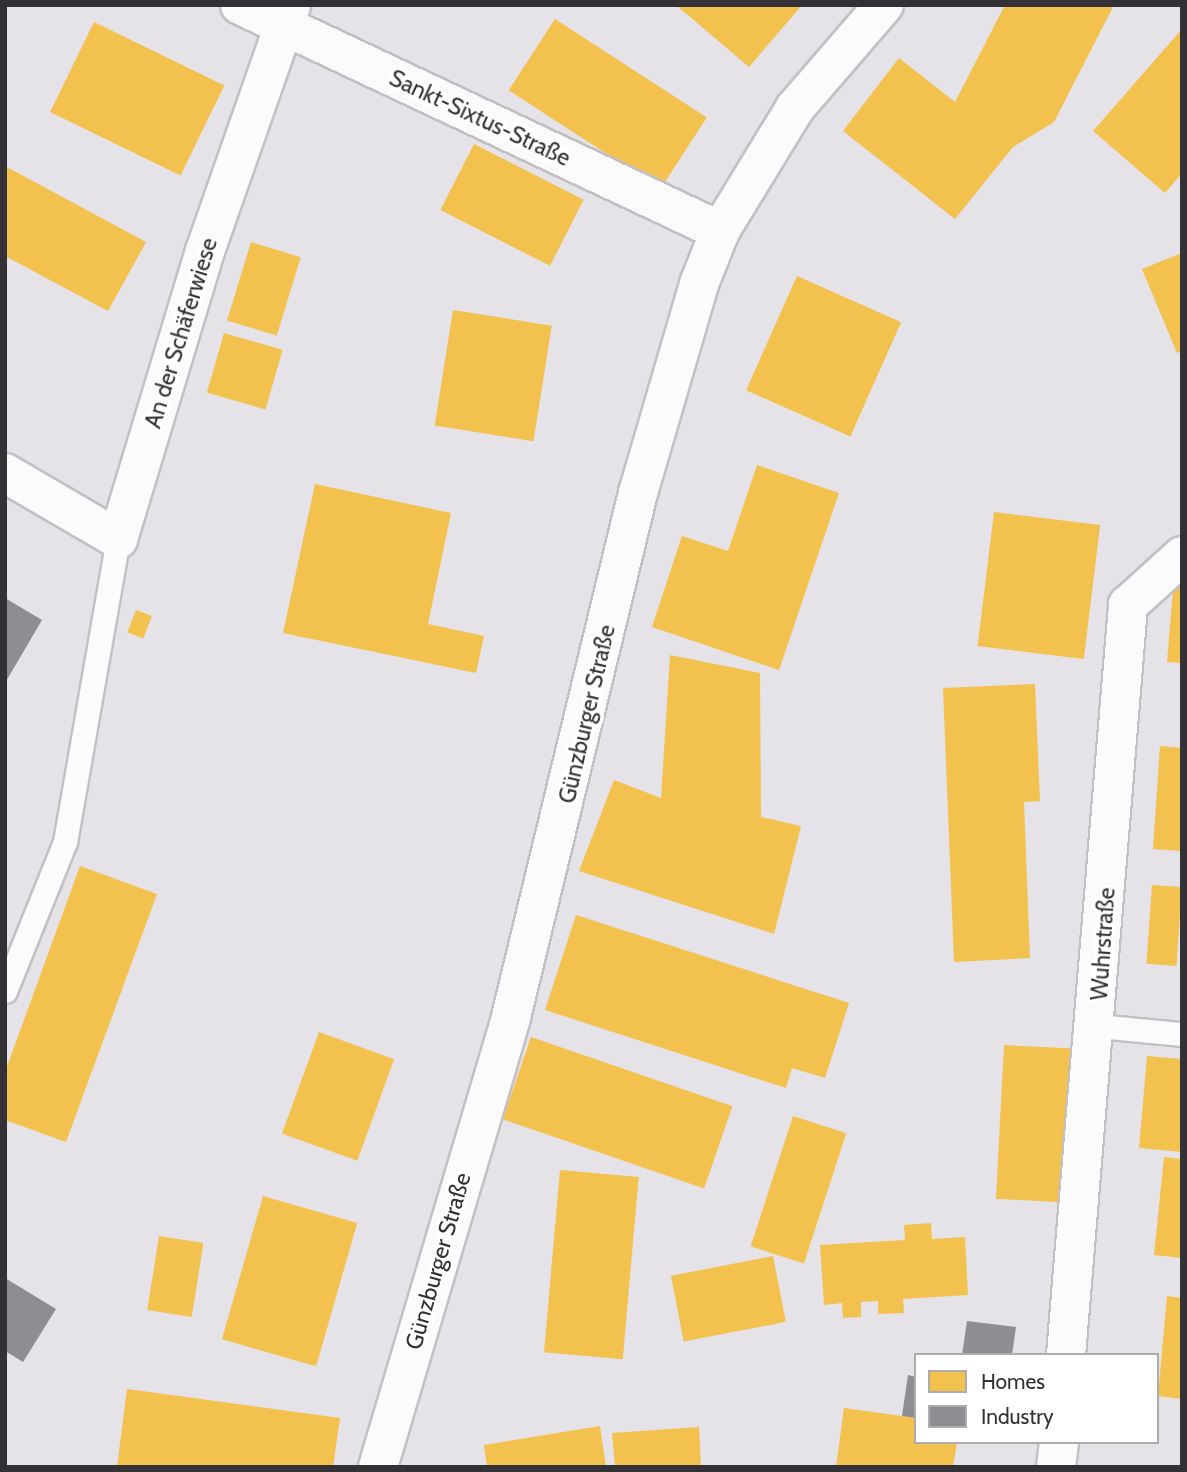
<!DOCTYPE html>
<html>
<head>
<meta charset="utf-8">
<style>
  body { margin:0 }
  #map { position:relative; width:1187px; height:1472px; overflow:hidden; background:#e5e2e8; font-family:Cabin,sans-serif }
  div>[style] { position:absolute }
  .homes>* { inset:0; background:#f2c14e; transform-origin:0 0 }
  .industry>* { inset:0; background:#8d8d92 }
  .path>* { height:4.5px; margin-top:-2.25px; transform-origin:0; background:repeating-linear-gradient(90deg,#c5c4c7 0 2px,transparent 0 7px) }
  .roads { filter:drop-shadow(2px 0 #c2c0c5) drop-shadow(-2px 0 #c2c0c5) drop-shadow(0 2px #c2c0c5) drop-shadow(0 -2px #c2c0c5) }
  .lane>* { height:23px; margin:-11.5px; padding:0 11.5px; transform-origin:11.5px; border-radius:11.5px; background:#fbfbfc }
  .street>* { height:38px; margin:-19px; padding:0 19px; transform-origin:19px; border-radius:19px; background:#fbfbfc }
  span { translate:-50% -50%; white-space:nowrap; text-align:center; line-height:1.15; -webkit-text-stroke:7px #fff; paint-order:stroke }
  .street-label { font-size:23px; color:#333135 }
  .frame { position:absolute; inset:0; border:7px solid #333135; pointer-events:none }
  .legend { position:absolute; left:914px; top:1353px; width:245px; height:91px; box-sizing:border-box; background:#fff; border:2px solid #adadae; margin:0; padding:9px 12px; list-style:none; font-size:21px; color:#333135 }
  .legend li { display:flex; align-items:center; gap:14px; height:35px }
  .legend b { width:35px; border:2px solid #adadae }
</style>
</head>
<body>
<div id="map">
  <div class="homes">
    <div style="clip-path:polygon(676px 5px,802px 5px,749px 67px)"></div>
    <div style="clip-path:polygon(1005px 5px,1114px 5px,1054px 122px,1013px 147px,955px 219px,843px 131px,899px 58px,955px 102px)"></div>
    <div style="left:555px;top:19px;width:181px;height:85px;rotate:33deg"></div>
    <div style="left:94px;top:22px;width:145px;height:100px;rotate:26deg"></div>
    <div style="clip-path:polygon(1182px 29px,1182px 173px,1165px 193px,1093px 131px)"></div>
    <div style="left:474px;top:144px;width:123px;height:74px;rotate:27deg"></div>
    <div style="clip-path:polygon(5px 166px,146px 242px,108px 311px,5px 256px)"></div>
    <div style="left:251px;top:242px;width:52px;height:82px;rotate:17deg"></div>
    <div style="clip-path:polygon(1182px 253px,1182px 351px,1177px 353px,1142px 269px)"></div>
    <div style="left:797px;top:276px;width:114px;height:125px;rotate:24deg"></div>
    <div style="left:453px;top:310px;width:100px;height:117px;rotate:9deg"></div>
    <div style="left:224px;top:333px;width:61px;height:62px;rotate:16deg"></div>
    <div style="clip-path:polygon(757px 465px,839px 493px,779px 670px,652px 627px,682px 536px,728px 551px)"></div>
    <div style="clip-path:polygon(315px 484px,451px 513px,428px 624px,484px 636px,476px 673px,283px 633px)"></div>
    <div style="left:994px;top:512px;width:107px;height:135px;rotate:7deg"></div>
    <div style="clip-path:polygon(1174px 578px,1182px 579px,1182px 663px,1167px 662px)"></div>
    <div style="left:136px;top:610px;width:17px;height:24px;rotate:21deg"></div>
    <div style="clip-path:polygon(670px 655px,760px 673px,761px 817px,801px 826px,774px 934px,579px 871px,614px 780px,661px 798px)"></div>
    <div style="clip-path:polygon(1035px 684px,1040px 801px,1024px 802px,1030px 958px,954px 962px,943px 688px)"></div>
    <div style="clip-path:polygon(1160px 746px,1182px 748px,1182px 851px,1153px 849px)"></div>
    <div style="clip-path:polygon(80px 866px,157px 894px,66px 1142px,5px 1120px,5px 1072px)"></div>
    <div style="left:1152px;top:885px;width:30px;height:79px;rotate:4deg"></div>
    <div style="clip-path:polygon(576px 915px,849px 1003px,825px 1078px,792px 1068px,786px 1088px,545px 1010px)"></div>
    <div style="left:319px;top:1032px;width:80px;height:108px;rotate:20deg"></div>
    <div style="left:531px;top:1037px;width:213px;height:87px;rotate:19deg"></div>
    <div style="left:1004px;top:1045px;width:69px;height:154px;rotate:3deg"></div>
    <div style="clip-path:polygon(1147px 1056px,1182px 1059px,1182px 1152px,1139px 1148px)"></div>
    <div style="left:793px;top:1116px;width:56px;height:137px;rotate:18deg"></div>
    <div style="clip-path:polygon(1164px 1157px,1182px 1159px,1182px 1258px,1154px 1255px)"></div>
    <div style="left:560px;top:1170px;width:79px;height:183px;rotate:5deg"></div>
    <div style="left:263px;top:1196px;width:98px;height:149px;rotate:16deg"></div>
    <div style="clip-path:polygon(931px 1223px,932px 1239px,965px 1237px,968px 1295px,903px 1299px,904px 1313px,878px 1314px,878px 1301px,861px 1302px,861px 1317px,843px 1318px,842px 1303px,824px 1305px,820px 1245px,905px 1240px,904px 1225px)"></div>
    <div style="left:159px;top:1236px;width:45px;height:75px;rotate:9deg"></div>
    <div style="left:773px;top:1256px;width:67px;height:104px;rotate:79deg"></div>
    <div style="clip-path:polygon(1167px 1296px,1182px 1298px,1182px 1399px,1158px 1396px)"></div>
    <div style="clip-path:polygon(127px 1389px,340px 1418px,333px 1467px,117px 1467px)"></div>
    <div style="clip-path:polygon(844px 1408px,916px 1418px,916px 1442px,957px 1442px,953px 1467px,836px 1467px)"></div>
    <div style="clip-path:polygon(600px 1426px,606px 1467px,487px 1467px,484px 1445px)"></div>
    <div style="clip-path:polygon(699px 1427px,701px 1467px,615px 1467px,612px 1433px)"></div>
  </div>
  <div class="industry">
    <div style="clip-path:polygon(5px 598px,42px 620px,5px 683px)"></div>
    <div style="clip-path:polygon(5px 1278px,56px 1309px,23px 1362px,5px 1351px)"></div>
    <div style="clip-path:polygon(967px 1321px,1016px 1327px,1012px 1355px,962px 1355px)"></div>
    <div style="clip-path:polygon(908px 1375px,916px 1377px,916px 1418px,902px 1416px)"></div>
  </div>
  <div class="path">
    <div style="left:935px;top:1355px;width:4px;rotate:-90deg"></div>
  </div>
  <div class="roads">
    <div class="lane">
      <div style="left:5px;top:991px;width:161px;rotate:-68.1deg"></div>
      <div style="left:65px;top:842px;width:308px;rotate:-80.1deg"></div>
      <div style="left:1097px;top:1026px;width:85px;rotate:5.4deg"></div>
    </div>
    <div class="street">
      <div style="left:240px;top:5px;width:531px;rotate:25.21deg"></div>
      <div style="left:5px;top:473px;width:131px;rotate:30.3deg"></div>
      <div style="left:118px;top:539px;width:301px;rotate:-73.2deg"></div>
      <div style="left:205px;top:251px;width:261px;rotate:-70.7deg"></div>
      <div style="left:1066px;top:1355px;width:753px;rotate:-85.27deg"></div>
      <div style="left:1128px;top:605px;width:73px;rotate:-42.2deg"></div>
      <div style="left:378px;top:1467px;width:469px;rotate:-73.5deg"></div>
      <div style="left:511px;top:1017px;width:539px;rotate:-76.38deg"></div>
      <div style="left:638px;top:493px;width:218px;rotate:-73.7deg"></div>
      <div style="left:699px;top:284px;width:57px;rotate:-68.4deg"></div>
      <div style="left:720px;top:231px;width:144px;rotate:-58.6deg"></div>
      <div style="left:795px;top:108px;width:136px;rotate:-49.2deg"></div>
      <div style="left:1056px;top:1467px;width:25px;rotate:-83deg"></div>
    </div>
  </div>
  <div class="street-label">
    <span style="left:480px;top:118px;rotate:25deg">Sankt-Sixtus-Straße</span>
    <span style="left:181px;top:333px;rotate:-73deg">An der Schäferwiese</span>
    <span style="left:587px;top:714px;rotate:-77deg">Günzburger Straße</span>
    <span style="left:1103px;top:944px;rotate:-86deg">Wuhrstraße</span>
    <span style="left:438px;top:1261px;rotate:-74deg">Günzburger Straße</span>
  </div>
  <div class="frame"></div>
  <ul class="legend">
  <li><b style="height:19px;background:#f2c14e"></b>Homes</li>
  <li><b style="height:19px;background:#8d8d92"></b>Industry</li>
  </ul>
</div>
</body>
</html>
